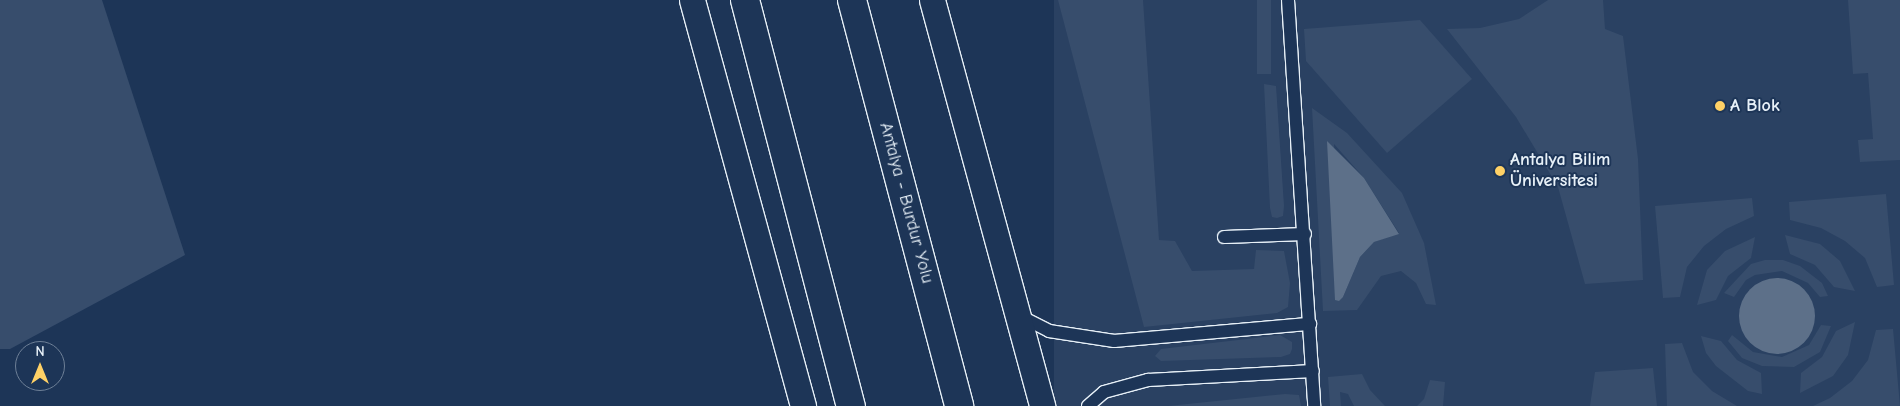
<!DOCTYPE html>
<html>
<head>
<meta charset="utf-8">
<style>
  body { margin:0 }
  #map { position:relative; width:1900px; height:406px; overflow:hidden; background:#1d3557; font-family:"Comic Neue",sans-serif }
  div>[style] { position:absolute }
  .built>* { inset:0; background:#2a4162; transform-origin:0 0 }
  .green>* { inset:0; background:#374d6c; transform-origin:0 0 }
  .water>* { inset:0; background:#5d7089 }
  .round { border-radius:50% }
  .roads { filter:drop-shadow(1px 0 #e8f1f8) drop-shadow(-1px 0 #e8f1f8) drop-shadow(0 1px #e8f1f8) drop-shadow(0 -1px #e8f1f8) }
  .service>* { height:12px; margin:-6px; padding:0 6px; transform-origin:6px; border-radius:6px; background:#1d3557 }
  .minor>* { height:25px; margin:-12.5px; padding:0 12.5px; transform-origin:12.5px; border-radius:12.5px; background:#1d3557 }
  .trunk>* { height:28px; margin:-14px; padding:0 14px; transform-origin:14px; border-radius:14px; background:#1d3557 }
  .dots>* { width:14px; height:14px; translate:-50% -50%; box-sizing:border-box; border:2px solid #1d3557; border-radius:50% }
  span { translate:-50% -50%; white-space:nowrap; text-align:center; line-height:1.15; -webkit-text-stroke:4px #1d3557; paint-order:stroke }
  .poi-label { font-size:18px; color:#e8f1f8; font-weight:700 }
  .left { translate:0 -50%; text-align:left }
  .street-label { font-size:18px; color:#e8f1f8 }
  .north { position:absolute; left:15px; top:341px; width:50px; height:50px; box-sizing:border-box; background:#1d3557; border:1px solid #6e8097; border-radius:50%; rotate:0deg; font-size:14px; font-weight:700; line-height:20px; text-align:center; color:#e8f1f8 }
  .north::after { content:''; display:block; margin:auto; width:18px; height:22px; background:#ffd166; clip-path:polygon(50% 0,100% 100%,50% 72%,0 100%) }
</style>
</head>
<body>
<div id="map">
  <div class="built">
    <div style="left:1054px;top:0;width:846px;height:420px"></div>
  </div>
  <div class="green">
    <div style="clip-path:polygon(0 0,102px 0,185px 255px,10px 349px,0 349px)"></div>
    <div style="clip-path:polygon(1058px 0,1143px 0,1159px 240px,1175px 241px,1192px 271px,1254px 269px,1256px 250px,1284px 251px,1290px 283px,1288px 307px,1277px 313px,1144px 327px)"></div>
    <div style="left:1257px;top:0;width:14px;height:74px"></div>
    <div style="clip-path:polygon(1548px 0,1603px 0,1605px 29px,1623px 36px,1638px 159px,1643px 280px,1585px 284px,1558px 187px,1516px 117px,1447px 29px,1480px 28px,1519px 19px)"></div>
    <div style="clip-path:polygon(1848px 0,1900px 0,1900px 160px,1860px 162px,1858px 140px,1873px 139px,1868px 73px,1853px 74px)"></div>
    <div style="clip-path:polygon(1420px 20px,1472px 79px,1387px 153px,1306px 61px,1304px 29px)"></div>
    <div style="clip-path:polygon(1264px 84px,1276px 86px,1284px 206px,1283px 216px,1277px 218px,1272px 217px,1270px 208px)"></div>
    <div style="clip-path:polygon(evenodd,1312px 108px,1347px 133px,1402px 193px,1424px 243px,1436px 305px,1426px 304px,1416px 283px,1401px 271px,1381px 276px,1357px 310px,1323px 311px,1312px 108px,1334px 144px,1364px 178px,1399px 233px,1374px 242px,1360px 257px,1343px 297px,1334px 144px)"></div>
    <div style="clip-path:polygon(1886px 194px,1894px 285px,1877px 287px,1865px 258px,1845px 241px,1821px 228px,1790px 220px,1789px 202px)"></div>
    <div style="clip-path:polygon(1752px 198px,1754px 216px,1726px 229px,1704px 246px,1687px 267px,1680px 297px,1663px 298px,1655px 206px)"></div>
    <div style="clip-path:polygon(1785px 235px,1820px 244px,1840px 261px,1855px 291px,1834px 287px,1815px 265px,1790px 254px)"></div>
    <div style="clip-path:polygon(1755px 237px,1751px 258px,1728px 276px,1716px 300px,1697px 305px,1707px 270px,1725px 251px)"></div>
    <div style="clip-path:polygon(1765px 260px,1783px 260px,1800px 266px,1822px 283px,1828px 296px,1820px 297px,1808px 283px,1782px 271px,1755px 275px,1746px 280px,1734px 297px,1724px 293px,1751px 264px)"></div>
    <div style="clip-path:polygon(1855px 322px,1848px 355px,1833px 376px,1800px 393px,1801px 373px,1822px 357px,1836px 331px)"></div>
    <div style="clip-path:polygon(1821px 325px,1831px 326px,1820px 352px,1794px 367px,1762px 366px,1742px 358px,1728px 341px,1732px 335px,1753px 352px,1782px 357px,1809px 345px)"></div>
    <div style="clip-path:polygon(1893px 329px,1900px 406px,1813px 406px,1830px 398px,1852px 381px,1868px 360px,1876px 330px)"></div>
    <div style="clip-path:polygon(1280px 335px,1292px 342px,1292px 349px,1290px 354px,1281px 357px,1161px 361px,1155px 356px,1161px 349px)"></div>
    <div style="clip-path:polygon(1701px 336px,1721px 341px,1737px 360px,1761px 373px,1762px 394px,1748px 391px,1716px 366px,1706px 353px)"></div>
    <div style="clip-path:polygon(1682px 343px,1693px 372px,1712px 391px,1737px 406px,1667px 406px,1665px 344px)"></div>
    <div style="clip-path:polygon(1653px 368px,1657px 406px,1590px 406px,1595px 372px)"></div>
    <div style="clip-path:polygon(1362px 374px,1370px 390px,1385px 406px,1354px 406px,1348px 394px,1340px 392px,1341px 406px,1330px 406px,1328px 377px)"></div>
    <div style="clip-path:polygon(1430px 380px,1445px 382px,1443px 406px,1417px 406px,1424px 399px)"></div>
    <div style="clip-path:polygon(1285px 394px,1299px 395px,1301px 406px,1168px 406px)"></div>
  </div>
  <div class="water">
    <div style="clip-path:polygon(1327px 141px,1364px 178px,1399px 234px,1374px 242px,1360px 257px,1343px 297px,1339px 301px,1335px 300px)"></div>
    <div class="round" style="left:1739px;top:278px;width:76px;height:76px"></div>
  </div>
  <div class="roads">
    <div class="service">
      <div style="left:1288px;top:0;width:407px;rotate:86.3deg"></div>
      <div style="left:1224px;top:237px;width:81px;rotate:-2.1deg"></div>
      <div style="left:1018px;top:315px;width:35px;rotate:27deg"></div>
      <div style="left:1049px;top:331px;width:66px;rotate:8.7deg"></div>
      <div style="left:1114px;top:341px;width:197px;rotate:-5deg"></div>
      <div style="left:1088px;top:406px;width:21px;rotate:-41deg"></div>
      <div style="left:1104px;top:392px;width:46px;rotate:-15.3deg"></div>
      <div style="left:1148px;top:380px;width:165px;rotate:-3.1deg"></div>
    </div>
    <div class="minor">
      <div style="left:692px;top:0;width:421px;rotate:74.7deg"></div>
      <div style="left:932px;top:0;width:421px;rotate:74.8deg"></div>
    </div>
    <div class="trunk">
      <div style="left:745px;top:0;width:420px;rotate:75.4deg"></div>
      <div style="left:852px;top:0;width:420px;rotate:75.2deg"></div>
    </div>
  </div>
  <div class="dots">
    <div style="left:1720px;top:106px;background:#ffd166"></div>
    <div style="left:1500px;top:171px;background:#ffd166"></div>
  </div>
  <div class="poi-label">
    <span class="left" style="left:1730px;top:106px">A Blok</span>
    <span class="left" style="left:1510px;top:171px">Antalya Bilim<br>Üniversitesi</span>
  </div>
  <div class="street-label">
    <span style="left:906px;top:203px;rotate:75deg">Antalya - Burdur Yolu</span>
  </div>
  <div class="north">N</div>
</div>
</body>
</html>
